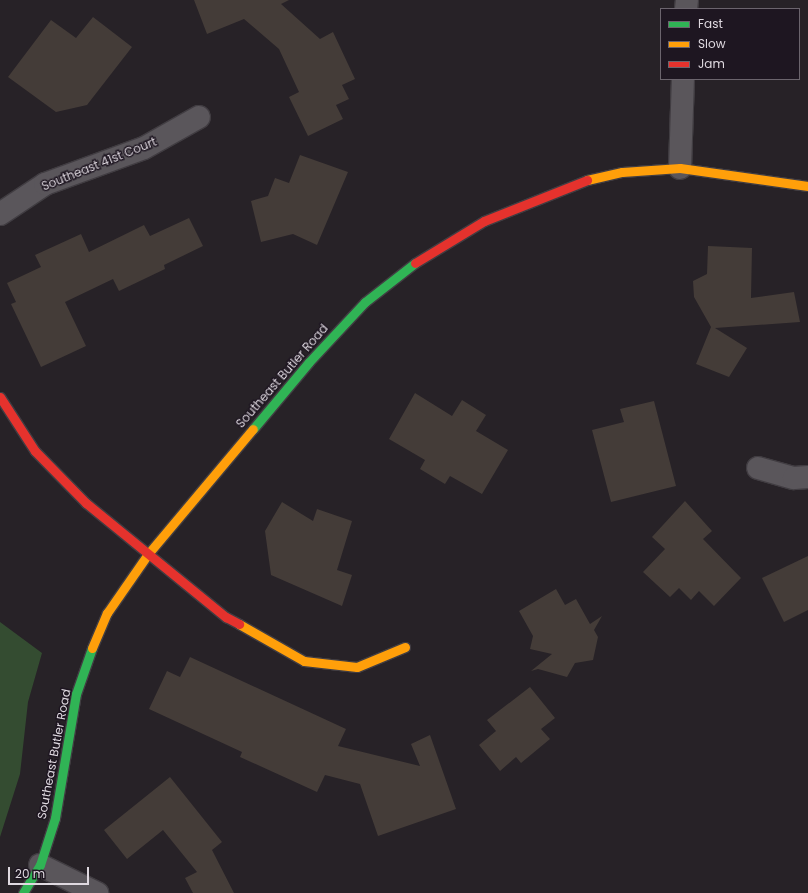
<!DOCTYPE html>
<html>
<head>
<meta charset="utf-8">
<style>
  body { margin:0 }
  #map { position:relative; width:808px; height:893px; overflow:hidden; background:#272227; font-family:Poppins,sans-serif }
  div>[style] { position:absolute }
  .green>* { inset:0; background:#344c31 }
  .building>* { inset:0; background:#443c38 }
  .roads { filter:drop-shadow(1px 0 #413d42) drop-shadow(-1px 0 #413d42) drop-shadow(0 1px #413d42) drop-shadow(0 -1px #413d42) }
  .street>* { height:22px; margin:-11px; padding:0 11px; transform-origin:11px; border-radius:11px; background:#5a565b }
  .fast>* { height:9px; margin:-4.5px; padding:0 4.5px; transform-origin:4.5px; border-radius:4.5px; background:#30b455 }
  .slow>* { height:9px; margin:-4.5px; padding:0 4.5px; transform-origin:4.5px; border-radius:4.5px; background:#ff9f0a }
  .jam>* { height:9px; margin:-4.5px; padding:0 4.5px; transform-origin:4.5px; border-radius:4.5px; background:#e5322d }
  span { translate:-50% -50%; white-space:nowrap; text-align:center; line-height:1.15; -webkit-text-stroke:3px #1e1621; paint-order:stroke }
  .street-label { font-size:12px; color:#dfd9e0 }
  .legend { position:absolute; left:660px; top:8px; width:140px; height:72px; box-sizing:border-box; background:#1e1621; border:1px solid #6b646d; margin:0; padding:5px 7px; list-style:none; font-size:12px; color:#dfd9e0 }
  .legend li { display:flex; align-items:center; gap:8px; height:20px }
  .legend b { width:20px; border:1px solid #6b646d }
  .scale { position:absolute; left:8px; top:867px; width:81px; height:18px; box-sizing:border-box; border:2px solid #dfd9e0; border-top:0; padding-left:5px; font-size:12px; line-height:14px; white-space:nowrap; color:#dfd9e0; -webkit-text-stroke:3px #1e1621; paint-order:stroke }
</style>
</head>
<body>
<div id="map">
  <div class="green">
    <div style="clip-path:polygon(0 622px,42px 653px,28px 702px,20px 774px,0 837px)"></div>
  </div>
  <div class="building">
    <div style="clip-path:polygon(194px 0,289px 0,281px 4px,320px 39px,333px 32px,355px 79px,342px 85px,349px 99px,336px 105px,343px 119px,308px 136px,289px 97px,299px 92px,279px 49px,244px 19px,207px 34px)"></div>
    <div style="clip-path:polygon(93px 17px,132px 47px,87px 105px,56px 112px,8px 77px,51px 20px,76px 38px)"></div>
    <div style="clip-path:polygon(300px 155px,348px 172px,317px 245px,293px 234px,261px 242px,251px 201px,268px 196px,275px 178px,289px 183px)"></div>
    <div style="clip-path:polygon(189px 218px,203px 246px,164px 265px,165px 269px,119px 291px,113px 279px,65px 302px,86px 346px,41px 367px,11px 304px,16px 302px,7px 283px,41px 267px,35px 255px,81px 234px,89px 252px,144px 225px,150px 236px)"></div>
    <div style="clip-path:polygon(708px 246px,752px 248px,751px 298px,794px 292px,800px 322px,715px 328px,747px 348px,729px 377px,696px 364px,711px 327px,694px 297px,693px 281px,707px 274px)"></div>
    <div style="clip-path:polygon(415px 393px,452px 416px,462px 400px,486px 415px,476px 431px,508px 450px,482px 494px,450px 476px,445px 484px,420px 469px,425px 460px,389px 439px)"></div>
    <div style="clip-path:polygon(654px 401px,676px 486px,611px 502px,592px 430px,624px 422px,620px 409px)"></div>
    <div style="clip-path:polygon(685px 501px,712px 531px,703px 539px,741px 578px,714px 606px,699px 591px,691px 600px,679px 588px,670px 597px,643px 572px,665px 549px,652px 537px)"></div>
    <div style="clip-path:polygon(282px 502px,313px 521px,317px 509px,352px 521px,337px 570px,352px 575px,342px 606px,271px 575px,265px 531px)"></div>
    <div style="clip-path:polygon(808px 556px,808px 610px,784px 622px,762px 578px)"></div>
    <div style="clip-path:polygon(556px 589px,565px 605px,576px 599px,590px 624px,602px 616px,594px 630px,598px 637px,593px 660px,575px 663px,567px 677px,538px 669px,531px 671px,552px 654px,530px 649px,533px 636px,519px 611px)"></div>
    <div style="clip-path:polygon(190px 657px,346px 729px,338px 746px,420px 766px,411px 744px,430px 735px,456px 809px,378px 836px,360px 784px,325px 775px,317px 792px,240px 757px,242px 752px,149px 709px,167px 671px,180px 677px)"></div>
    <div style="clip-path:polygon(530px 687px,555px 718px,541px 729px,550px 739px,521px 763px,516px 757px,500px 771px,479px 745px,496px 731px,487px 720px)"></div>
    <div style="clip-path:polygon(170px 777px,222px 842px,212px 850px,234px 893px,193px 893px,185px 878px,197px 872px,163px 830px,127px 859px,104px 830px)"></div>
  </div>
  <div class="roads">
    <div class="street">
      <div style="left:686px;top:9px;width:9px;rotate:-84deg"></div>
      <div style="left:680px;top:168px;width:89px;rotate:-88.1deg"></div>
      <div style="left:0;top:214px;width:54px;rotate:-33.7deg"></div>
      <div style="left:45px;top:184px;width:105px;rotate:-20deg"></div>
      <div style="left:144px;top:148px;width:63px;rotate:-29.4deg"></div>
      <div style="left:758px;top:468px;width:37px;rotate:16deg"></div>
      <div style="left:794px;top:478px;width:14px;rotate:-4deg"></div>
      <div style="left:40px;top:865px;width:64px;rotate:26.2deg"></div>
    </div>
    <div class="fast">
      <div style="left:253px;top:429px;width:87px;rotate:-50.1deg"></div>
      <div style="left:309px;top:362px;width:82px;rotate:-47deg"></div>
      <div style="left:365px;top:302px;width:63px;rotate:-38deg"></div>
      <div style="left:23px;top:893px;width:33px;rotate:-59deg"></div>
      <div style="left:40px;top:865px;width:49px;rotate:-72.3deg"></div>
      <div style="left:55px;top:818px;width:126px;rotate:-80.4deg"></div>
      <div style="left:76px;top:694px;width:49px;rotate:-70.8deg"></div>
    </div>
    <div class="slow">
      <div style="left:587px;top:180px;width:36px;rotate:-13deg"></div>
      <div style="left:622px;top:172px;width:58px;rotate:-3.9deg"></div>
      <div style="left:680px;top:168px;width:129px;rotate:8deg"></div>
      <div style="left:239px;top:624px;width:75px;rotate:29.6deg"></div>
      <div style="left:304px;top:661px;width:53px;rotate:6.5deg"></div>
      <div style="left:357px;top:667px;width:52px;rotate:-22.6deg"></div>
      <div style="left:92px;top:648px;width:38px;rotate:-67deg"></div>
      <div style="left:107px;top:613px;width:72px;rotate:-55.2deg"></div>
      <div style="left:148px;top:554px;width:163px;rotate:-50deg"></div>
    </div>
    <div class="jam">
      <div style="left:415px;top:263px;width:81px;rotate:-31.3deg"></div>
      <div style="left:484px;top:221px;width:111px;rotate:-21.7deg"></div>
      <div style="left:0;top:397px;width:64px;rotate:57.1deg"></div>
      <div style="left:35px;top:451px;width:73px;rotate:45.6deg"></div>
      <div style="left:86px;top:503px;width:181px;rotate:39.2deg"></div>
      <div style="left:226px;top:617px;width:15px;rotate:28deg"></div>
    </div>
  </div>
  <div class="street-label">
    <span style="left:99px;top:164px;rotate:-22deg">Southeast 41st Court</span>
    <span style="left:282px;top:376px;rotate:-49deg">Southeast Butler Road</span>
    <span style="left:54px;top:754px;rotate:-79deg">Southeast Butler Road</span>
  </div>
  <ul class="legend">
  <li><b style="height:5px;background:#30b455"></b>Fast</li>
  <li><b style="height:5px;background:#ff9f0a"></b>Slow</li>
  <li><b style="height:5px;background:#e5322d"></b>Jam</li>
  </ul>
  <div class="scale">20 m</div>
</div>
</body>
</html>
